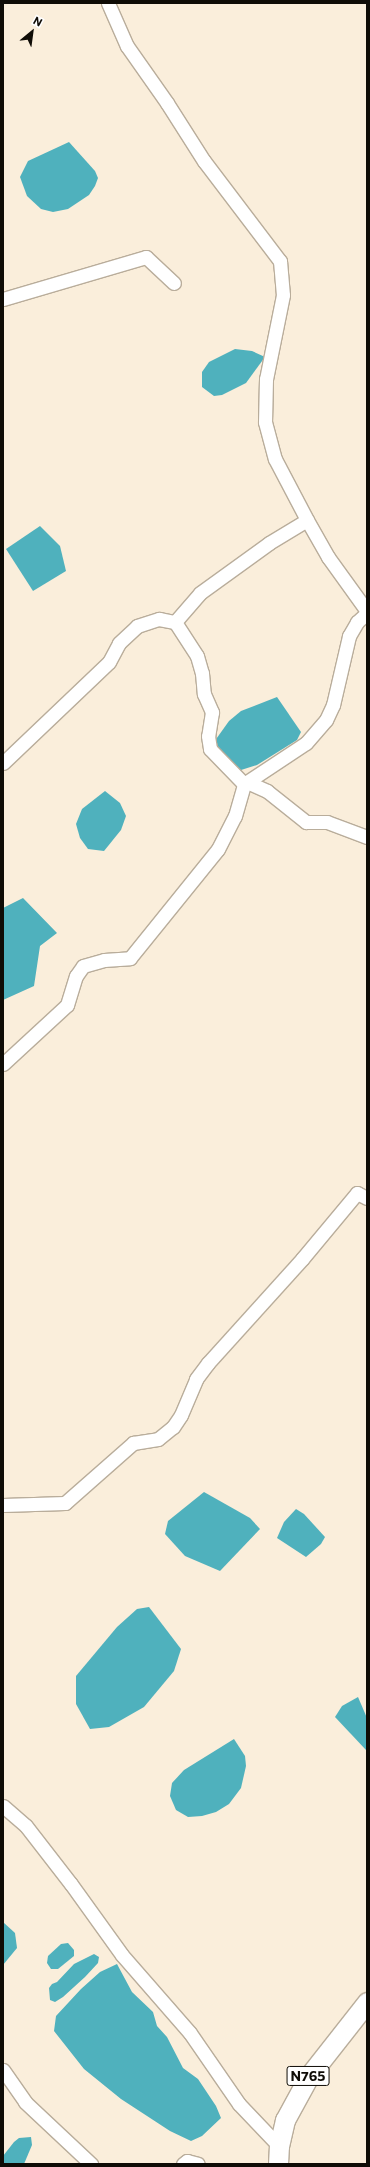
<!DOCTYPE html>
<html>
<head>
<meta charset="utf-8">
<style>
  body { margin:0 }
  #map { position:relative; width:370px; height:2167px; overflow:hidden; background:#faeedb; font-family:Commissioner,sans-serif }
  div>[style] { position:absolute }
  .water>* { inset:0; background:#4fb1bd }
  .roads { filter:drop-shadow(1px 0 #b9ad9b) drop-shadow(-1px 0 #b9ad9b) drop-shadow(0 1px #b9ad9b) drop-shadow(0 -1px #b9ad9b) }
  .minor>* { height:13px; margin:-6.5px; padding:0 6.5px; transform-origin:6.5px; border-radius:6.5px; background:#fff }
  .highway>* { height:19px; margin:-9.5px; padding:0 9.5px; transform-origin:9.5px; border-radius:9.5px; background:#fff }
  span { translate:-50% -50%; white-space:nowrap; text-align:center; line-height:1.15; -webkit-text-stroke:4px #fff; paint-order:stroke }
  .shield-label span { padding:1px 3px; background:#fff; border:1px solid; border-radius:3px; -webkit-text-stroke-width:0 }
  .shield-label { font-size:14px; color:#0f0c06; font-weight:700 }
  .frame { position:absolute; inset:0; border:4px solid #0f0c06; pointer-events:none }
  .north { position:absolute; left:12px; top:12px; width:40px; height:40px; -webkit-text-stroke:3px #fff; paint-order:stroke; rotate:29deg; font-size:11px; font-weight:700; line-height:16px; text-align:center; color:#0f0c06 }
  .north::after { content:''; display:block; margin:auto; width:14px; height:18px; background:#0f0c06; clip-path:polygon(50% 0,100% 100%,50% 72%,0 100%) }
</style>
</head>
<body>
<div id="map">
  <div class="water">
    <div style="clip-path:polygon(69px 142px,95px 171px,98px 178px,95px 186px,89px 195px,68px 209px,53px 212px,41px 209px,27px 196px,20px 177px,28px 161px)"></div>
    <div style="clip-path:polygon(235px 349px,252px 351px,265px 357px,246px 383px,222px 395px,214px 396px,202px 387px,202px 372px,209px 362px)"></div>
    <div style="clip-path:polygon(40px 526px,60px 546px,66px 571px,33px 591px,6px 549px)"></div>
    <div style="clip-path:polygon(277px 697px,301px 732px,297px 740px,257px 765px,241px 770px,226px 759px,214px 742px,229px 721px,241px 711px)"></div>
    <div style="clip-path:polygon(105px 791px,120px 803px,126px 816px,121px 830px,104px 851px,88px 849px,80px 838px,76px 824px,82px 809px)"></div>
    <div style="clip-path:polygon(23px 898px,57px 933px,40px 946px,34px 986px,3px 1000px,3px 908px)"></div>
    <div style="clip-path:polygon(204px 1492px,250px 1518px,260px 1529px,220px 1571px,185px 1556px,165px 1534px,168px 1521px)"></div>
    <div style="clip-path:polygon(296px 1509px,304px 1514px,325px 1537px,321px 1544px,306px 1557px,277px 1538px,284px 1522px)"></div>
    <div style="clip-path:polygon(149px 1607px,181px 1649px,174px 1671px,144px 1707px,109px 1727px,90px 1729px,76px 1704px,76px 1676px,117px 1627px,137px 1609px)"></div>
    <div style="clip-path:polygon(358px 1697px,367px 1718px,366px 1750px,335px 1717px,342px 1706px)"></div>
    <div style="clip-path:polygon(234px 1739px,245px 1756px,246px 1766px,241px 1788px,229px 1804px,216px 1812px,202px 1816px,188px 1817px,176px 1810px,170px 1796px,172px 1783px,184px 1770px)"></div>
    <div style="clip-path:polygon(3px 1922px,15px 1933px,17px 1948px,3px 1965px)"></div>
    <div style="clip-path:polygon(68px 1943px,74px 1950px,74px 1956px,58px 1969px,51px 1969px,47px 1963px,48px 1956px,61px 1944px)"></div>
    <div style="clip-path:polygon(94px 1954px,99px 1957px,98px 1963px,85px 1977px,63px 1997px,55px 2002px,50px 2000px,49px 1988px,52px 1984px,57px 1982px,74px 1964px)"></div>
    <div style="clip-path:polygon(117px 1964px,132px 1992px,153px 2012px,157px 2026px,167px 2037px,183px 2068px,198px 2079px,216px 2106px,221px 2118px,202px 2136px,191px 2141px,170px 2131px,121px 2099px,84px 2069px,54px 2031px,56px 2016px,81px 1989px,100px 1972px)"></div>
    <div style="clip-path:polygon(31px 2137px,32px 2145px,24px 2164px,3px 2164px,3px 2156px,14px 2142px,19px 2138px)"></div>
  </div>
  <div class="roads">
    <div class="minor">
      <div style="left:108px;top:3px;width:47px;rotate:66.2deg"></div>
      <div style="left:127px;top:46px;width:70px;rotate:54.9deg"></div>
      <div style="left:167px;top:103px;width:69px;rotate:57.5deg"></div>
      <div style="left:204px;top:161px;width:126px;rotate:52.8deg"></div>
      <div style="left:280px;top:261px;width:34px;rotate:85deg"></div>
      <div style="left:283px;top:295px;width:86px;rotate:101.4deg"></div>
      <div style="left:266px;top:379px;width:43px;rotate:91.3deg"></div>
      <div style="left:265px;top:422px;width:38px;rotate:75deg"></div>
      <div style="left:275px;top:459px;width:69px;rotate:62.3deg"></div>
      <div style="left:307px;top:520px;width:43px;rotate:60.4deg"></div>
      <div style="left:328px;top:557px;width:67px;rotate:54.2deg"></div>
      <div style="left:3px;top:299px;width:149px;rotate:-16.4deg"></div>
      <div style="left:146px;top:257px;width:38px;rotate:43deg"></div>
      <div style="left:175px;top:622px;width:40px;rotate:57.1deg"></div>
      <div style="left:197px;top:656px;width:18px;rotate:74deg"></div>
      <div style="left:202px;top:673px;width:21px;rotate:85deg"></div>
      <div style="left:204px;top:694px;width:20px;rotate:66deg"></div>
      <div style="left:212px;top:712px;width:24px;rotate:99deg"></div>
      <div style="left:208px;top:736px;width:13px;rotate:81deg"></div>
      <div style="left:210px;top:749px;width:49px;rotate:45.8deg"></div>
      <div style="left:244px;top:784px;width:74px;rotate:-33.5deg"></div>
      <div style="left:306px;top:743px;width:30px;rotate:-49deg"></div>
      <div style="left:326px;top:720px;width:17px;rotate:-65deg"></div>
      <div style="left:333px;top:705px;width:71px;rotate:-76.9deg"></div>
      <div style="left:349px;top:636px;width:16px;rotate:-60deg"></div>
      <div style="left:357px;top:622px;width:13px;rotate:-42deg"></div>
      <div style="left:3px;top:763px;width:146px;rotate:-43.6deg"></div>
      <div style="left:109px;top:662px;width:21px;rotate:-62deg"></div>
      <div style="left:119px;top:643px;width:25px;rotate:-43deg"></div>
      <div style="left:137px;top:626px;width:23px;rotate:-18deg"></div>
      <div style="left:159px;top:619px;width:16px;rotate:11deg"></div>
      <div style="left:175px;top:622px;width:38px;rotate:-49deg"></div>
      <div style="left:200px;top:593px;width:85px;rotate:-35.9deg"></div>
      <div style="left:269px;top:543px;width:44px;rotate:-31.2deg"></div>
      <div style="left:247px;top:782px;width:22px;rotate:24deg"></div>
      <div style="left:267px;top:791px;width:50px;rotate:38.5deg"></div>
      <div style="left:306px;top:822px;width:21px"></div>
      <div style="left:327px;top:822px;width:43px;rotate:20.6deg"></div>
      <div style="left:3px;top:1064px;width:87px;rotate:-42.7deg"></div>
      <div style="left:67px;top:1005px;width:30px;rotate:-73deg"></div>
      <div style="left:76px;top:976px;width:12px;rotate:-55deg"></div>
      <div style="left:83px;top:966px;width:22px;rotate:-16deg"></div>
      <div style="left:104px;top:960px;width:26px;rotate:-4deg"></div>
      <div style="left:130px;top:958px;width:140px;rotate:-51.1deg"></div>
      <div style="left:218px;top:849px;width:37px;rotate:-63deg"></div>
      <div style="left:235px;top:816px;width:33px;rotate:-74deg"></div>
      <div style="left:3px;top:1505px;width:62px;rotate:-1.8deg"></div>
      <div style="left:65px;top:1503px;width:91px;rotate:-41.4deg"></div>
      <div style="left:133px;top:1443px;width:25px;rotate:-9deg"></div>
      <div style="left:158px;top:1439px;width:19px;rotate:-39deg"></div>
      <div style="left:173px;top:1427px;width:14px;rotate:-56deg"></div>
      <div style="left:181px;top:1415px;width:39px;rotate:-67deg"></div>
      <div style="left:196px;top:1379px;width:20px;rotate:-53deg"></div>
      <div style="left:208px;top:1363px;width:140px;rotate:-47.9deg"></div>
      <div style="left:302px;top:1259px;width:86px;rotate:-50.2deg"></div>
      <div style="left:357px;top:1193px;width:11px;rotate:27deg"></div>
      <div style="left:3px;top:1806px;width:30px;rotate:41deg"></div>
      <div style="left:26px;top:1826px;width:73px;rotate:52.2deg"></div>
      <div style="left:71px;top:1884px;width:87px;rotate:54.3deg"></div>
      <div style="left:122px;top:1955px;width:103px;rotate:48.9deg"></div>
      <div style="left:190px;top:2033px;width:86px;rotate:55.4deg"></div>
      <div style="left:239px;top:2104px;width:58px;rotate:46.4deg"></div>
      <div style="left:3px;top:2070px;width:39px;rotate:55deg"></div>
      <div style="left:25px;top:2102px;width:91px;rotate:43.2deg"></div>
      <div style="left:183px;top:2164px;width:5px;rotate:-37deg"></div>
      <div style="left:187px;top:2161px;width:11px;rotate:15deg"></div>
    </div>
    <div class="highway">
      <div style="left:278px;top:2164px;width:18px;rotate:-87deg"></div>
      <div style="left:279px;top:2146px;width:27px;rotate:-77deg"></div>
      <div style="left:285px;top:2120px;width:50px;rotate:-61.4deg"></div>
      <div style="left:309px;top:2076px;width:94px;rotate:-51.9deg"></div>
    </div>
  </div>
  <div class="shield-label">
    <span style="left:308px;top:2076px">N765</span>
  </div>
  <div class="frame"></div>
  <div class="north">N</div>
</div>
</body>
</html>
